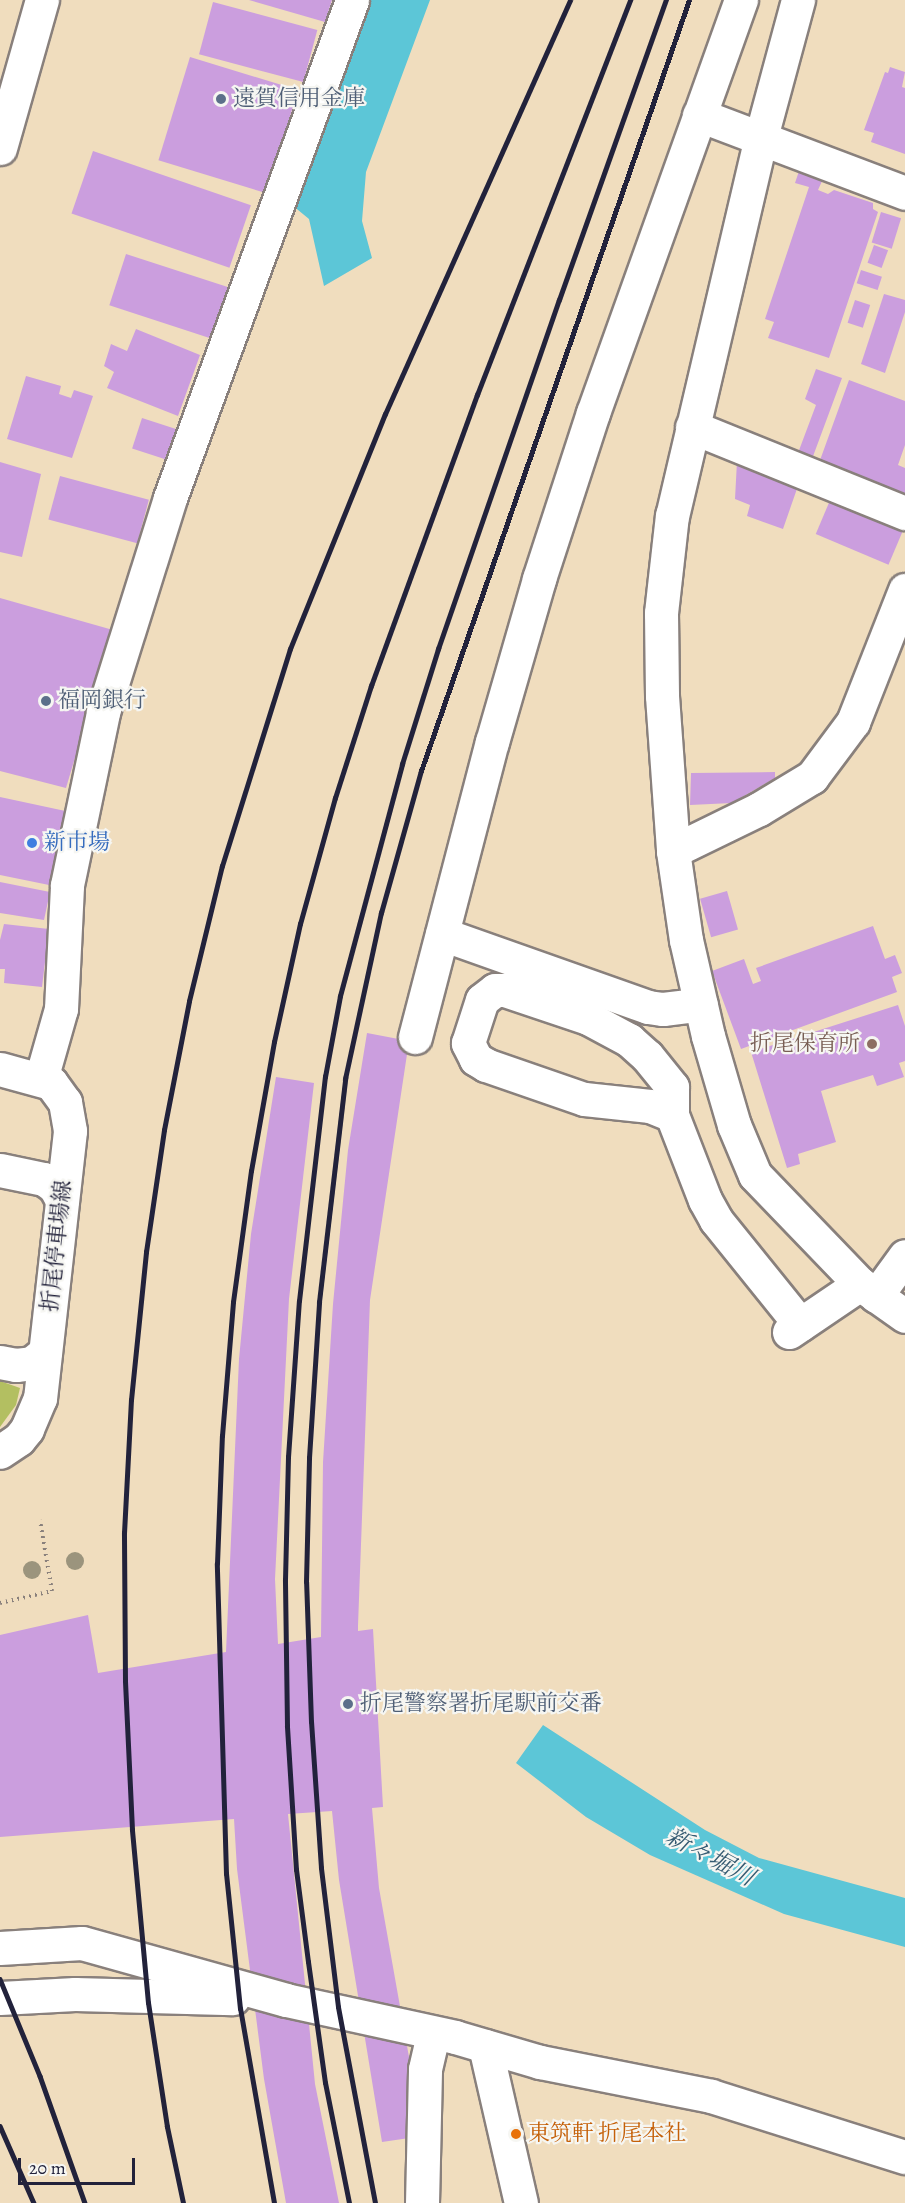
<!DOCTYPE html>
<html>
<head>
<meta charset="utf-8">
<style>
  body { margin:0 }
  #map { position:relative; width:905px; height:2203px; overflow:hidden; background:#f0ddbe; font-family:Alegreya,"Noto Serif JP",serif }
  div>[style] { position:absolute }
  .green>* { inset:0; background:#b3bf61 }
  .water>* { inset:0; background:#5cc6d7 }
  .building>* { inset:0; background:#cb9ede; transform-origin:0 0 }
  .path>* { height:4px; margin-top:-2px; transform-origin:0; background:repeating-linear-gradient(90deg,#89807c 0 1.5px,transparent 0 6px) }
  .roads { filter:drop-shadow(2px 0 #89807c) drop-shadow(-2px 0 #89807c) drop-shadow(0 2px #89807c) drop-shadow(0 -2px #89807c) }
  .minor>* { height:33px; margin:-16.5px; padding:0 16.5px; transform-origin:16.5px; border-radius:16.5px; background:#fff }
  .major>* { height:33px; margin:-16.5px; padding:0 16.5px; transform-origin:16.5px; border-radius:16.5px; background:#fff }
  .highway>* { height:33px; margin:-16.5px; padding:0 16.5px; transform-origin:16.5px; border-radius:16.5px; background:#fff }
  .rail>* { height:4.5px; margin:-2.25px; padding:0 2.25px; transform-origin:2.25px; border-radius:2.25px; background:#22223b }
  .trees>* { width:18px; height:18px; margin:-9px; border-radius:50%; background:#9b947d }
  .dots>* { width:16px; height:16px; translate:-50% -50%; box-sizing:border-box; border:3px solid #f6f6f2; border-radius:50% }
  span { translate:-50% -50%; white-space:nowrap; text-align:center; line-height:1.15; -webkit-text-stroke:4.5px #f6f6f2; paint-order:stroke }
  .service-label { font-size:22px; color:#4e5e75 }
  .left { translate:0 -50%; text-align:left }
  .shop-label { font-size:22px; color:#366cbe }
  .education-label { font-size:22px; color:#785e54 }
  .right { translate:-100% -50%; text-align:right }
  .street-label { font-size:22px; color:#22223b }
  .food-label { font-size:22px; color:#c56008 }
  .water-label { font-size:24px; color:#365b72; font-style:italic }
  .scale { position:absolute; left:18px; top:2158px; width:117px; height:27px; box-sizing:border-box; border:3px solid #22223b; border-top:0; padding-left:8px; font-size:18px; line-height:21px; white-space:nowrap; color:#22223b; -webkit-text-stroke:4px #f6f6f2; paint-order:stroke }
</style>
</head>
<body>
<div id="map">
  <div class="green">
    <div style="clip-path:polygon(0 1381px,20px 1388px,16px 1405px,0 1427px)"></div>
  </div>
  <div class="water">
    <div style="clip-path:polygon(366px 0,430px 0,366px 172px,362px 221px,372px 258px,324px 286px,309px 219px,292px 205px)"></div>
    <div style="clip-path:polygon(543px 1725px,705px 1830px,759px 1858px,905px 1898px,905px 1947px,784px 1914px,650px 1855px,586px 1817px,516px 1763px)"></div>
  </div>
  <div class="building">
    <div style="clip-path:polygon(249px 0,332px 0,325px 22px)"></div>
    <div style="left:213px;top:2px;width:108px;height:54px;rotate:15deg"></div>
    <div style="left:190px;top:57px;width:113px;height:108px;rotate:17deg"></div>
    <div style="clip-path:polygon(890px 67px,905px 72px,902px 87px,905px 88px,905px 154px,871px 142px,874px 133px,864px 130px,885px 72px,888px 73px)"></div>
    <div style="left:93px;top:151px;width:167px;height:66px;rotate:19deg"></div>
    <div style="clip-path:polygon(799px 171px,823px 179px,818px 190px,828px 194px,834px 190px,873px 203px,873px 209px,878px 212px,829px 358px,768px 338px,774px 322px,765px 319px,809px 187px,795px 183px)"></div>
    <div style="left:881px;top:212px;width:21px;height:32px;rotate:17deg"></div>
    <div style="left:874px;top:245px;width:15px;height:19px;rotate:20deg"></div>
    <div style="left:126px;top:254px;width:111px;height:54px;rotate:18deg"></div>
    <div style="left:861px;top:270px;width:22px;height:14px;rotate:18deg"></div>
    <div style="clip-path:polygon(884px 294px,905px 300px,905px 312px,885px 373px,861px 364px)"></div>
    <div style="left:855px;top:300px;width:16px;height:24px;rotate:18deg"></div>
    <div style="clip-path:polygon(136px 329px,200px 355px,178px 416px,107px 388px,114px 372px,104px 366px,111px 344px,127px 351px)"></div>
    <div style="clip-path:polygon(816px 369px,842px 378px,812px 459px,798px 453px,816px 405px,805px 399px)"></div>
    <div style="clip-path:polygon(26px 376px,61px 386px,59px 394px,71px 398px,74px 390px,93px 396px,72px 458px,7px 439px)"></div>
    <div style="clip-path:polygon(849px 380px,905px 401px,905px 445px,898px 465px,905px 468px,905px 498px,819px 463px)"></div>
    <div style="left:142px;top:418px;width:43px;height:32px;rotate:18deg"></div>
    <div style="clip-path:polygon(737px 461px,799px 483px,783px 529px,747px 516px,750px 505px,735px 499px)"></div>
    <div style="clip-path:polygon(0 462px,41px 474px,22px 557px,0 552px)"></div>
    <div style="left:60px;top:476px;width:92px;height:45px;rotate:15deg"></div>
    <div style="left:831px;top:498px;width:79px;height:39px;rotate:23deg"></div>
    <div style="clip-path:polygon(0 598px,113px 630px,66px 788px,0 771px)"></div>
    <div style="clip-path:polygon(775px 772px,775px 778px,732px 803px,690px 805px,691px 773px)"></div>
    <div style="clip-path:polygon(0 797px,70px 812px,54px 886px,0 875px)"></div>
    <div style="clip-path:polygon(0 882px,50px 892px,44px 920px,0 913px)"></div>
    <div style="left:727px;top:891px;width:40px;height:28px;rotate:74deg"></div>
    <div style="clip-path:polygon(4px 924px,49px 929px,42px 987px,4px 983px,5px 969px,0 969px,0 940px)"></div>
    <div style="clip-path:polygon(873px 926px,885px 959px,895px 955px,902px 973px,892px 977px,897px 992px,741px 1049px,712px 971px,744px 959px,753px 984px,761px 981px,756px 968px)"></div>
    <div style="clip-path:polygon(898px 1005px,905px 1026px,905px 1061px,899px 1063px,904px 1077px,877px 1086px,873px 1075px,821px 1091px,836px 1142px,798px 1154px,800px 1164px,787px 1168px,751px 1052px)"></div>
    <div style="clip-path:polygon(367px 1033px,409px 1041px,370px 1300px,358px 1626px,358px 1631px,373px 1629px,383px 1807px,372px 1808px,379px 1888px,423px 2136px,382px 2142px,339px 1880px,332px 1811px,288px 1814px,315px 2084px,339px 2203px,286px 2203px,264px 2079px,237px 1869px,234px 1819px,0 1837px,0 1635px,88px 1615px,98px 1673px,226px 1652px,239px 1359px,251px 1234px,276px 1077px,314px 1083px,289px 1299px,275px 1579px,278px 1644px,321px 1637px,323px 1462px,333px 1304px,348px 1150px)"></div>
  </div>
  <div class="path">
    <div style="left:0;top:1603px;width:53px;rotate:-13deg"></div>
    <div style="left:52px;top:1591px;width:72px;rotate:-99.6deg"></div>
  </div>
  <div class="roads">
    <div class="minor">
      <div style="left:798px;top:0;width:142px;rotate:105.1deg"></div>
      <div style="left:761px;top:137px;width:388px;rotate:103.2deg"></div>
      <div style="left:672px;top:515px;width:99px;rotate:96.4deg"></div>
      <div style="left:661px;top:613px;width:83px;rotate:89.3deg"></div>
      <div style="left:662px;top:696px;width:155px;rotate:85.9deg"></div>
      <div style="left:673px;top:851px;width:90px;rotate:81.7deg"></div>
      <div style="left:686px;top:940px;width:98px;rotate:77.1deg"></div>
      <div style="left:708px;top:1036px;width:93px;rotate:73.7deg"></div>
      <div style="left:734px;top:1125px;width:54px;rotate:67.2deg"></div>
      <div style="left:755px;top:1175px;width:151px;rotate:46.1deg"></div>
      <div style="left:860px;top:1284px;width:55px;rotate:35.4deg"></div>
      <div style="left:699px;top:115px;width:220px;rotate:20.7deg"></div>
      <div style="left:692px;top:427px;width:230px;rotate:22deg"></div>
      <div style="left:673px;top:851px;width:96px;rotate:-26deg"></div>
      <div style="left:759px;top:809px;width:62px;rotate:-31.1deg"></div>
      <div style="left:812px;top:777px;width:69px;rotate:-53.3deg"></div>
      <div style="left:853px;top:722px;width:142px;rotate:-68.5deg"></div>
      <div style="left:442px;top:934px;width:219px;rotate:19.5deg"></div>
      <div style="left:648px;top:1007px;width:15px;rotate:8deg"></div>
      <div style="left:663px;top:1009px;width:38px;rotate:-7deg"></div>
      <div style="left:415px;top:1037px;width:305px;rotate:-75.4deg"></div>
      <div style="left:492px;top:742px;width:170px;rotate:-73.9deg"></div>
      <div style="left:539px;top:579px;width:175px;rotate:-72deg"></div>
      <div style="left:593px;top:413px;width:439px;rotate:-70.3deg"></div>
      <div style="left:41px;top:1079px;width:73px;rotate:-74.1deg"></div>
      <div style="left:61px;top:1009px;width:124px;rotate:-87.2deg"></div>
      <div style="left:67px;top:885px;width:177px;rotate:-78.2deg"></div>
      <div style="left:103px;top:712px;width:224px;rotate:-72.6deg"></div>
      <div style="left:170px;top:498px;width:530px;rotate:-69.92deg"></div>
      <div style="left:672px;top:1115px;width:24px;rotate:-158deg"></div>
      <div style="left:650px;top:1106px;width:66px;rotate:-173.9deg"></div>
      <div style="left:584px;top:1099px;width:104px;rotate:-160.9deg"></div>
      <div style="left:486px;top:1065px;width:12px;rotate:-149deg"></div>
      <div style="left:476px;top:1059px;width:18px;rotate:-117deg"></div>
      <div style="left:468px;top:1043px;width:45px;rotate:-72deg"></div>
      <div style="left:482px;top:1000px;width:16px;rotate:-38deg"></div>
      <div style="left:495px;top:990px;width:10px"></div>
      <div style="left:505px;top:990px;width:88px;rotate:18.6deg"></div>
      <div style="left:588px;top:1018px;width:47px;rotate:28.2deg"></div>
      <div style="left:629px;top:1040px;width:24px;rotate:42deg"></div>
      <div style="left:647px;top:1056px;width:40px;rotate:51deg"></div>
      <div style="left:672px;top:1087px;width:28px;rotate:90deg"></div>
      <div style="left:672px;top:1115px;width:91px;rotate:68.8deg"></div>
      <div style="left:705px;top:1200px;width:23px;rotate:61deg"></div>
      <div style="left:716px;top:1220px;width:134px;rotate:51.1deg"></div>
      <div style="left:0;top:1170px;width:45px;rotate:11.6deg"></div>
      <div style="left:44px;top:1179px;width:14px;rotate:36deg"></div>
      <div style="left:55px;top:1187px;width:15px;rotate:62deg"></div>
      <div style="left:876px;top:1296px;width:49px;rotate:-54.1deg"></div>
      <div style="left:789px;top:1332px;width:86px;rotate:-34.1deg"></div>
      <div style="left:0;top:1362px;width:16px;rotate:11deg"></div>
      <div style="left:16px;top:1365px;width:16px;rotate:-7deg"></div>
      <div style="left:32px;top:1363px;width:17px;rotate:-40deg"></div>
      <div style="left:0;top:1948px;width:82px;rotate:-3.5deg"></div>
      <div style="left:82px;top:1943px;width:212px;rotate:15.6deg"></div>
      <div style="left:286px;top:2000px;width:173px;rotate:12.3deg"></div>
      <div style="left:455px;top:2037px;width:89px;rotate:16.4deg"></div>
      <div style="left:540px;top:2062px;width:174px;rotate:11.2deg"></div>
      <div style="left:711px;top:2096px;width:203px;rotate:17.5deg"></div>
      <div style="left:0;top:1998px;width:75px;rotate:-3.1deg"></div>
      <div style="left:75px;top:1994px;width:158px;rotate:1.5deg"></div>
      <div style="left:485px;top:2046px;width:161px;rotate:77.1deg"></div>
      <div style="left:422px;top:2203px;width:134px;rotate:-88.7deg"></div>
      <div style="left:425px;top:2069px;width:37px;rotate:-77deg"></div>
    </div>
    <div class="major">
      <div style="left:0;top:1069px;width:53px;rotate:15.4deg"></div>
      <div style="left:51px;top:1083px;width:24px;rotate:54deg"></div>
      <div style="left:65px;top:1102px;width:29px;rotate:80deg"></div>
      <div style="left:70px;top:1131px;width:269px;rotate:96.4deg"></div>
      <div style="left:40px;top:1398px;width:34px;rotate:113deg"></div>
      <div style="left:27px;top:1429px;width:13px;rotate:129deg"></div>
      <div style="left:19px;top:1439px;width:23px;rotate:146deg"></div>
    </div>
    <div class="highway">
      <div style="left:0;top:148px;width:154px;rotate:-74.2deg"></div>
    </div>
  </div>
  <div class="rail">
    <div style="left:0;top:1979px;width:105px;rotate:67.6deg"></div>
    <div style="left:40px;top:2076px;width:135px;rotate:70.5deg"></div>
    <div style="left:0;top:2126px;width:84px;rotate:66.2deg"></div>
    <div style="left:183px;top:2203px;width:78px;rotate:-101.9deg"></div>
    <div style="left:167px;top:2127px;width:125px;rotate:-98.7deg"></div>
    <div style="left:148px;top:2003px;width:174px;rotate:-95.3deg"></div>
    <div style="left:132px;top:1830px;width:149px;rotate:-92.7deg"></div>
    <div style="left:125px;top:1681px;width:148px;rotate:-90.4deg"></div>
    <div style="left:124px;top:1533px;width:133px;rotate:-87deg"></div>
    <div style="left:131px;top:1400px;width:149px;rotate:-84.2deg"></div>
    <div style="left:146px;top:1252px;width:123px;rotate:-81.6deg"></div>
    <div style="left:164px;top:1130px;width:131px;rotate:-79deg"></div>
    <div style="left:189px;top:1001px;width:139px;rotate:-76.3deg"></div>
    <div style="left:222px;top:866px;width:227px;rotate:-72.6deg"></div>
    <div style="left:290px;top:649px;width:253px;rotate:-68deg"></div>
    <div style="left:385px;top:414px;width:453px;rotate:-65.9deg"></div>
    <div style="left:274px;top:2203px;width:197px;rotate:-99.9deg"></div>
    <div style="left:240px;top:2009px;width:136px;rotate:-95.9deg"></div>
    <div style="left:226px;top:1874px;width:310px;rotate:-91.7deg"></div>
    <div style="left:217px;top:1564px;width:128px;rotate:-87.8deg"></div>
    <div style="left:222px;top:1436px;width:134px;rotate:-85.3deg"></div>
    <div style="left:233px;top:1302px;width:132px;rotate:-82.2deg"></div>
    <div style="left:251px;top:1171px;width:131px;rotate:-79.9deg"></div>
    <div style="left:274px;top:1042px;width:121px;rotate:-77.6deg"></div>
    <div style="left:300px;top:924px;width:131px;rotate:-74.5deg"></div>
    <div style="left:335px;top:798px;width:118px;rotate:-72.2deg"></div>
    <div style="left:371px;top:686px;width:310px;rotate:-70deg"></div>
    <div style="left:477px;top:395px;width:424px;rotate:-68.8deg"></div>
    <div style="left:349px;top:2203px;width:122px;rotate:-101.3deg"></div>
    <div style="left:325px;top:2083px;width:122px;rotate:-98deg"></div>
    <div style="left:308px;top:1962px;width:93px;rotate:-97.4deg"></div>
    <div style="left:296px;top:1870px;width:144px;rotate:-93.6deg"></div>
    <div style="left:287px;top:1726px;width:146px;rotate:-90.8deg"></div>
    <div style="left:285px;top:1580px;width:123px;rotate:-88.6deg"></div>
    <div style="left:288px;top:1457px;width:156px;rotate:-86deg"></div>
    <div style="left:299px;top:1301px;width:226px;rotate:-83.4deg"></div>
    <div style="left:325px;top:1077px;width:82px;rotate:-79.5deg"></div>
    <div style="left:340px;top:996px;width:240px;rotate:-75deg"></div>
    <div style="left:402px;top:764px;width:121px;rotate:-72.6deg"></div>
    <div style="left:438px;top:649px;width:369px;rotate:-70.9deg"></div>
    <div style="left:559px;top:300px;width:319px;rotate:-70.4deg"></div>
    <div style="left:375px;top:2203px;width:199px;rotate:-100.7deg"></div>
    <div style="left:338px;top:2007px;width:140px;rotate:-97deg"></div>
    <div style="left:321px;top:1868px;width:146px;rotate:-93.9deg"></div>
    <div style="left:311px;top:1722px;width:140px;rotate:-92deg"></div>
    <div style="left:306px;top:1582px;width:124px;rotate:-88.6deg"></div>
    <div style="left:309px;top:1458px;width:156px;rotate:-86.3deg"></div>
    <div style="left:319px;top:1302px;width:225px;rotate:-83.3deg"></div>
    <div style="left:345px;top:1079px;width:170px;rotate:-77.8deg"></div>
    <div style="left:381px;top:913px;width:148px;rotate:-74.3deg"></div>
    <div style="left:421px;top:771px;width:816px;rotate:-70.83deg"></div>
  </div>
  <div class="trees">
    <div style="left:75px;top:1561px"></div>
    <div style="left:32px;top:1570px"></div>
  </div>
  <div class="dots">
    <div style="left:221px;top:99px;background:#5c6f8a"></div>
    <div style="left:46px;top:701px;background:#5c6f8a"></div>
    <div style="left:32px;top:843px;background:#3f7fe0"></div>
    <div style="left:872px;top:1044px;background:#8d6e63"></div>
    <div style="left:348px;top:1704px;background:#5c6f8a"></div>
    <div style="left:516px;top:2134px;background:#e8710a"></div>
  </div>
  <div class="service-label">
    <span class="left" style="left:233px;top:99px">遠賀信用金庫</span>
    <span class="left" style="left:58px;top:701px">福岡銀行</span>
    <span class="left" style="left:360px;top:1704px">折尾警察署折尾駅前交番</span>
  </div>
  <div class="shop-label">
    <span class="left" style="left:44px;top:843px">新市場</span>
  </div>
  <div class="education-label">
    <span class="right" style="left:860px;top:1044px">折尾保育所</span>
  </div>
  <div class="street-label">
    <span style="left:57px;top:1246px;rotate:-84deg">折尾停車場線</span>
  </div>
  <div class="food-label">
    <span class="left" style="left:528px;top:2134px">東筑軒 折尾本社</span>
  </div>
  <div class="water-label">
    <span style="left:710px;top:1857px;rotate:28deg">新々堀川</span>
  </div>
  <div class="scale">20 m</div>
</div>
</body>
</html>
